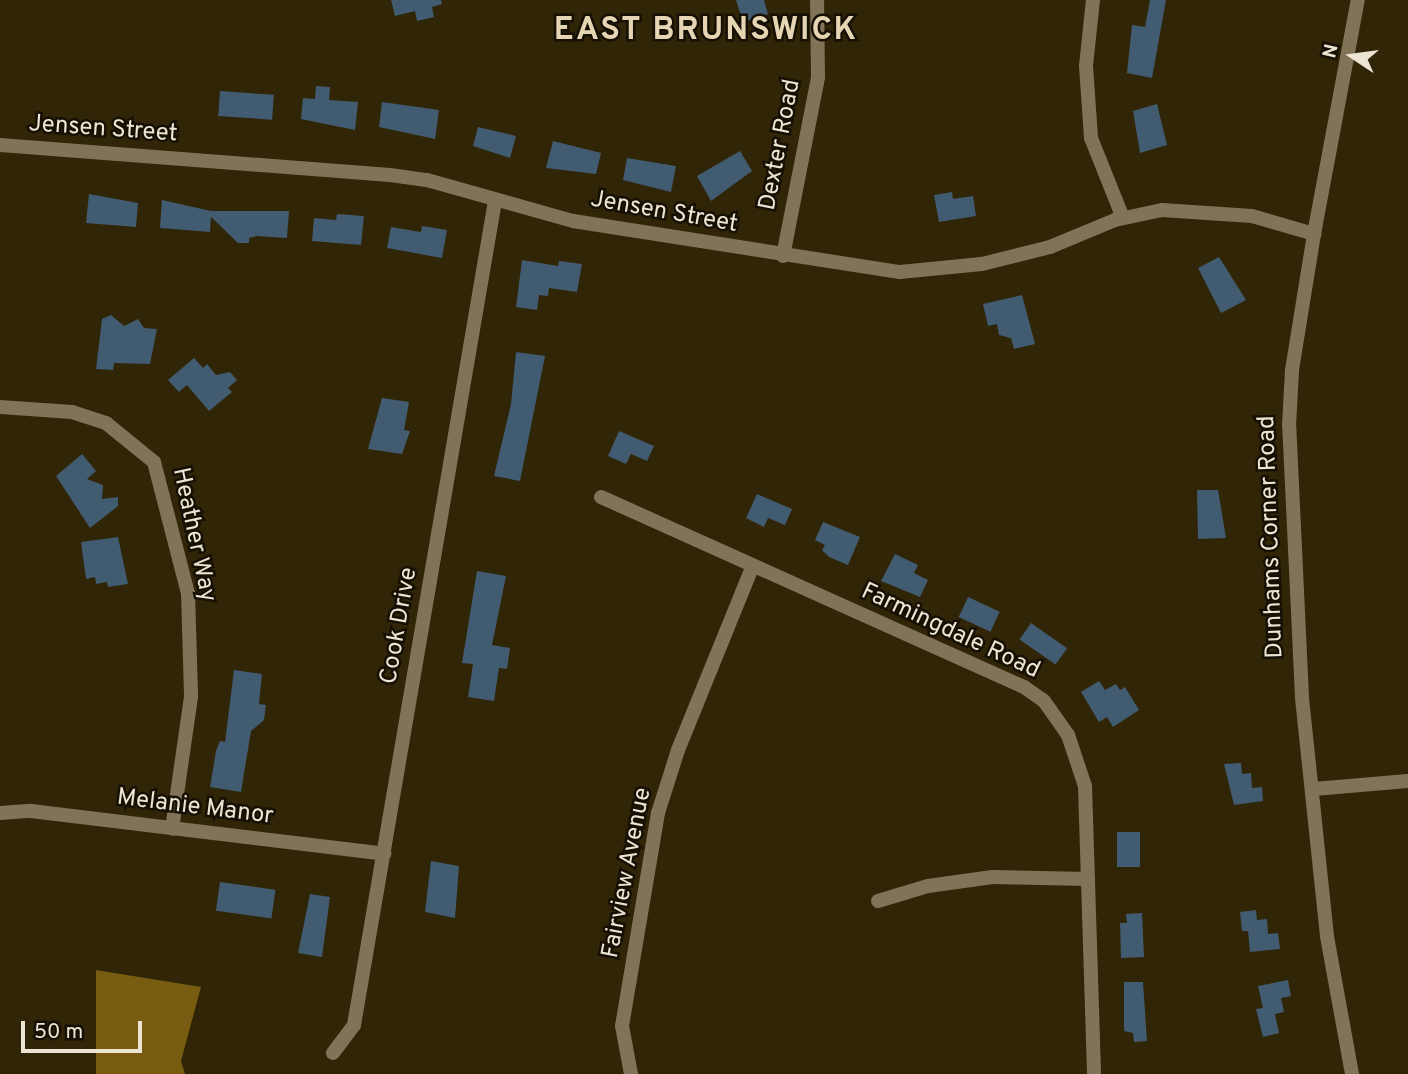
<!DOCTYPE html>
<html>
<head>
<meta charset="utf-8">
<style>
  body { margin:0 }
  #map { position:relative; width:1408px; height:1074px; overflow:hidden; background:#312507; font-family:Overpass,sans-serif }
  div>[style] { position:absolute }
  .water>* { inset:0; background:#785c11 }
  .building>* { inset:0; background:#415b71; transform-origin:0 0 }
  .minor>* { height:14px; margin:-7px; padding:0 7px; transform-origin:7px; border-radius:7px; background:#807358 }
  .tertiary>* { height:14px; margin:-7px; padding:0 7px; transform-origin:7px; border-radius:7px; background:#807358 }
  span { translate:-50% -50%; white-space:nowrap; text-align:center; line-height:1.15; -webkit-text-stroke:5px #150f04; paint-order:stroke }
  .street-label { font-size:24px; color:#ede5d4 }
  .district-label { font-size:32px; color:#e5d5b3; font-weight:700; letter-spacing:2px }
  .north { position:absolute; left:1317px; top:21px; width:70px; height:70px; -webkit-text-stroke:5px #150f04; paint-order:stroke; rotate:283deg; font-size:19px; font-weight:700; line-height:28px; text-align:center; color:#ede5d4 }
  .north::after { content:''; display:block; margin:auto; width:24px; height:32px; background:#ede5d4; clip-path:polygon(50% 0,100% 100%,50% 72%,0 100%) }
  .scale { position:absolute; left:21px; top:1021px; width:121px; height:32px; box-sizing:border-box; border:4px solid #ede5d4; border-top:0; padding-left:9px; font-size:21px; line-height:24px; white-space:nowrap; color:#ede5d4; -webkit-text-stroke:5px #150f04; paint-order:stroke }
</style>
</head>
<body>
<div id="map">
  <div class="water">
    <div style="clip-path:polygon(96px 970px,201px 987px,181px 1061px,185px 1074px,96px 1074px)"></div>
  </div>
  <div class="building">
    <div style="clip-path:polygon(391px 0,441px 0,442px 4px,432px 7px,434px 17px,417px 21px,415px 11px,395px 16px)"></div>
    <div style="clip-path:polygon(736px 0,764px 0,768px 14px,743px 22px)"></div>
    <div style="clip-path:polygon(1150px 0,1166px 0,1152px 78px,1127px 73px,1132px 25px,1145px 27px)"></div>
    <div style="clip-path:polygon(316px 86px,330px 87px,329px 100px,358px 102px,355px 130px,301px 119px,303px 98px,315px 99px)"></div>
    <div style="left:220px;top:91px;width:54px;height:25px;rotate:4deg"></div>
    <div style="clip-path:polygon(382px 102px,439px 110px,435px 139px,379px 127px)"></div>
    <div style="clip-path:polygon(1157px 104px,1167px 145px,1140px 153px,1133px 111px)"></div>
    <div style="clip-path:polygon(478px 127px,516px 136px,510px 158px,473px 146px)"></div>
    <div style="clip-path:polygon(553px 141px,601px 153px,596px 174px,546px 168px)"></div>
    <div style="clip-path:polygon(740px 151px,752px 171px,711px 201px,697px 176px)"></div>
    <div style="clip-path:polygon(627px 158px,676px 166px,671px 192px,623px 180px)"></div>
    <div style="clip-path:polygon(952px 192px,953px 199px,973px 196px,976px 216px,939px 222px,934px 195px)"></div>
    <div style="clip-path:polygon(89px 194px,138px 203px,136px 227px,86px 223px)"></div>
    <div style="clip-path:polygon(162px 200px,211px 211px,289px 211px,287px 238px,257px 236px,249px 238px,249px 243px,238px 243px,211px 217px,210px 232px,160px 228px)"></div>
    <div style="clip-path:polygon(337px 214px,364px 216px,361px 245px,312px 241px,314px 218px,336px 220px)"></div>
    <div style="clip-path:polygon(422px 226px,447px 230px,442px 258px,387px 248px,391px 227px,421px 232px)"></div>
    <div style="clip-path:polygon(1219px 257px,1246px 300px,1221px 313px,1198px 268px)"></div>
    <div style="clip-path:polygon(522px 260px,558px 266px,559px 261px,582px 264px,577px 292px,549px 288px,548px 296px,539px 295px,537px 310px,516px 307px)"></div>
    <div style="clip-path:polygon(1022px 295px,1035px 344px,1014px 349px,1011px 338px,999px 335px,997px 324px,988px 326px,983px 304px)"></div>
    <div style="clip-path:polygon(111px 315px,124px 326px,138px 319px,144px 328px,157px 329px,150px 364px,114px 363px,113px 370px,96px 369px,102px 319px)"></div>
    <div style="clip-path:polygon(516px 352px,545px 356px,520px 481px,494px 476px,511px 404px)"></div>
    <div style="clip-path:polygon(194px 358px,203px 368px,207px 364px,216px 375px,230px 372px,237px 380px,228px 388px,232px 392px,209px 411px,187px 385px,179px 392px,168px 380px)"></div>
    <div style="clip-path:polygon(382px 398px,409px 402px,404px 430px,410px 431px,402px 454px,368px 449px)"></div>
    <div style="clip-path:polygon(619px 431px,654px 446px,647px 461px,631px 454px,626px 464px,608px 456px)"></div>
    <div style="clip-path:polygon(82px 454px,96px 471px,87px 479px,103px 485px,102px 499px,118px 497px,118px 506px,90px 528px,56px 476px)"></div>
    <div style="clip-path:polygon(1197px 490px,1218px 490px,1226px 538px,1198px 539px)"></div>
    <div style="clip-path:polygon(757px 494px,792px 509px,785px 525px,768px 518px,764px 527px,746px 518px)"></div>
    <div style="clip-path:polygon(823px 522px,860px 537px,848px 565px,829px 557px,822px 550px,825px 545px,815px 540px)"></div>
    <div style="clip-path:polygon(118px 537px,128px 584px,108px 587px,107px 582px,96px 584px,95px 577px,86px 579px,81px 542px)"></div>
    <div style="clip-path:polygon(895px 554px,918px 565px,914px 573px,928px 580px,920px 597px,881px 581px)"></div>
    <div style="clip-path:polygon(477px 571px,506px 576px,492px 645px,510px 648px,507px 669px,499px 668px,494px 701px,468px 697px,473px 664px,462px 663px)"></div>
    <div style="left:968px;top:597px;width:35px;height:22px;rotate:25deg"></div>
    <div style="left:1031px;top:623px;width:44px;height:20px;rotate:35deg"></div>
    <div style="clip-path:polygon(234px 670px,262px 674px,259px 704px,266px 705px,264px 720px,251px 731px,241px 792px,210px 787px,216px 751px,220px 741px,225px 742px)"></div>
    <div style="clip-path:polygon(1099px 681px,1105px 690px,1116px 684px,1120px 690px,1125px 687px,1139px 710px,1113px 727px,1107px 717px,1099px 722px,1081px 692px)"></div>
    <div style="clip-path:polygon(1241px 763px,1242px 774px,1251px 773px,1252px 788px,1262px 787px,1263px 801px,1234px 805px,1224px 764px)"></div>
    <div style="left:1117px;top:832px;width:23px;height:35px"></div>
    <div style="clip-path:polygon(431px 861px,459px 866px,455px 918px,425px 912px)"></div>
    <div style="left:220px;top:882px;width:56px;height:29px;rotate:8deg"></div>
    <div style="clip-path:polygon(310px 894px,330px 897px,322px 957px,298px 953px)"></div>
    <div style="clip-path:polygon(1256px 910px,1257px 920px,1267px 919px,1268px 934px,1278px 933px,1280px 949px,1250px 952px,1248px 931px,1242px 931px,1240px 912px)"></div>
    <div style="clip-path:polygon(1142px 913px,1144px 957px,1121px 958px,1120px 923px,1127px 923px,1126px 914px)"></div>
    <div style="clip-path:polygon(1288px 980px,1291px 996px,1281px 998px,1284px 1012px,1275px 1014px,1279px 1033px,1263px 1037px,1256px 1009px,1263px 1008px,1258px 986px)"></div>
    <div style="clip-path:polygon(1124px 982px,1143px 982px,1147px 1041px,1134px 1042px,1133px 1033px,1124px 1031px)"></div>
  </div>
  <div class="minor">
    <div style="left:1093px;top:0;width:66px;rotate:96.1deg"></div>
    <div style="left:1086px;top:66px;width:72px;rotate:86deg"></div>
    <div style="left:1091px;top:138px;width:86px;rotate:68.2deg"></div>
    <div style="left:0;top:145px;width:391px;rotate:4.4deg"></div>
    <div style="left:390px;top:175px;width:37px;rotate:8deg"></div>
    <div style="left:427px;top:180px;width:152px;rotate:15.7deg"></div>
    <div style="left:573px;top:221px;width:331px;rotate:8.9deg"></div>
    <div style="left:900px;top:272px;width:82px;rotate:-5.6deg"></div>
    <div style="left:982px;top:264px;width:70px;rotate:-14deg"></div>
    <div style="left:1050px;top:247px;width:70px;rotate:-22.6deg"></div>
    <div style="left:1115px;top:220px;width:48px;rotate:-12deg"></div>
    <div style="left:1162px;top:210px;width:90px;rotate:3.8deg"></div>
    <div style="left:1252px;top:216px;width:65px;rotate:16.2deg"></div>
    <div style="left:783px;top:256px;width:182px;rotate:-78.9deg"></div>
    <div style="left:818px;top:77px;width:77px;rotate:-90.7deg"></div>
    <div style="left:0;top:407px;width:72px;rotate:4deg"></div>
    <div style="left:72px;top:412px;width:36px;rotate:18deg"></div>
    <div style="left:106px;top:423px;width:62px;rotate:39.1deg"></div>
    <div style="left:154px;top:462px;width:135px;rotate:75.5deg"></div>
    <div style="left:188px;top:593px;width:104px;rotate:88.3deg"></div>
    <div style="left:191px;top:697px;width:133px;rotate:98.2deg"></div>
    <div style="left:601px;top:497px;width:464px;rotate:24.2deg"></div>
    <div style="left:1024px;top:687px;width:24px;rotate:35deg"></div>
    <div style="left:1044px;top:701px;width:42px;rotate:54.8deg"></div>
    <div style="left:1068px;top:735px;width:54px;rotate:71.6deg"></div>
    <div style="left:1085px;top:786px;width:288px;rotate:88.2deg"></div>
    <div style="left:1314px;top:789px;width:94px;rotate:-4.9deg"></div>
    <div style="left:0;top:813px;width:31px;rotate:-4deg"></div>
    <div style="left:31px;top:811px;width:356px;rotate:6.9deg"></div>
    <div style="left:878px;top:901px;width:52px;rotate:-16.7deg"></div>
    <div style="left:928px;top:886px;width:65px;rotate:-8deg"></div>
    <div style="left:992px;top:877px;width:96px;rotate:1.2deg"></div>
    <div style="left:333px;top:1053px;width:35px;rotate:-53deg"></div>
    <div style="left:354px;top:1025px;width:836px;rotate:-80.29deg"></div>
    <div style="left:631px;top:1074px;width:49px;rotate:-100.6deg"></div>
    <div style="left:622px;top:1026px;width:216px;rotate:-80.4deg"></div>
    <div style="left:658px;top:813px;width:66px;rotate:-72.4deg"></div>
    <div style="left:678px;top:750px;width:196px;rotate:-67.9deg"></div>
  </div>
  <div class="tertiary">
    <div style="left:1352px;top:1074px;width:140px;rotate:-100.3deg"></div>
    <div style="left:1327px;top:936px;width:240px;rotate:-96deg"></div>
    <div style="left:1302px;top:697px;width:271px;rotate:-92.7deg"></div>
    <div style="left:1289px;top:426px;width:56px;rotate:-86.9deg"></div>
    <div style="left:1292px;top:370px;width:138px;rotate:-80.8deg"></div>
    <div style="left:1314px;top:234px;width:238px;rotate:-79.4deg"></div>
  </div>
  <div class="street-label">
    <span style="left:103px;top:130px;rotate:4deg">Jensen Street</span>
    <span style="left:781px;top:145px;rotate:-79deg">Dexter Road</span>
    <span style="left:664px;top:213px;rotate:10deg">Jensen Street</span>
    <span style="left:193px;top:535px;rotate:78deg">Heather Way</span>
    <span style="left:1272px;top:537px;rotate:-92deg">Dunhams Corner Road</span>
    <span style="left:400px;top:626px;rotate:-80deg">Cook Drive</span>
    <span style="left:950px;top:632px;rotate:25deg">Farmingdale Road</span>
    <span style="left:195px;top:808px;rotate:7deg">Melanie Manor</span>
    <span style="left:628px;top:873px;rotate:-79deg">Fairview Avenue</span>
  </div>
  <div class="district-label">
    <span style="left:706px;top:31px">EAST BRUNSWICK</span>
  </div>
  <div class="north">N</div>
  <div class="scale">50 m</div>
</div>
</body>
</html>
